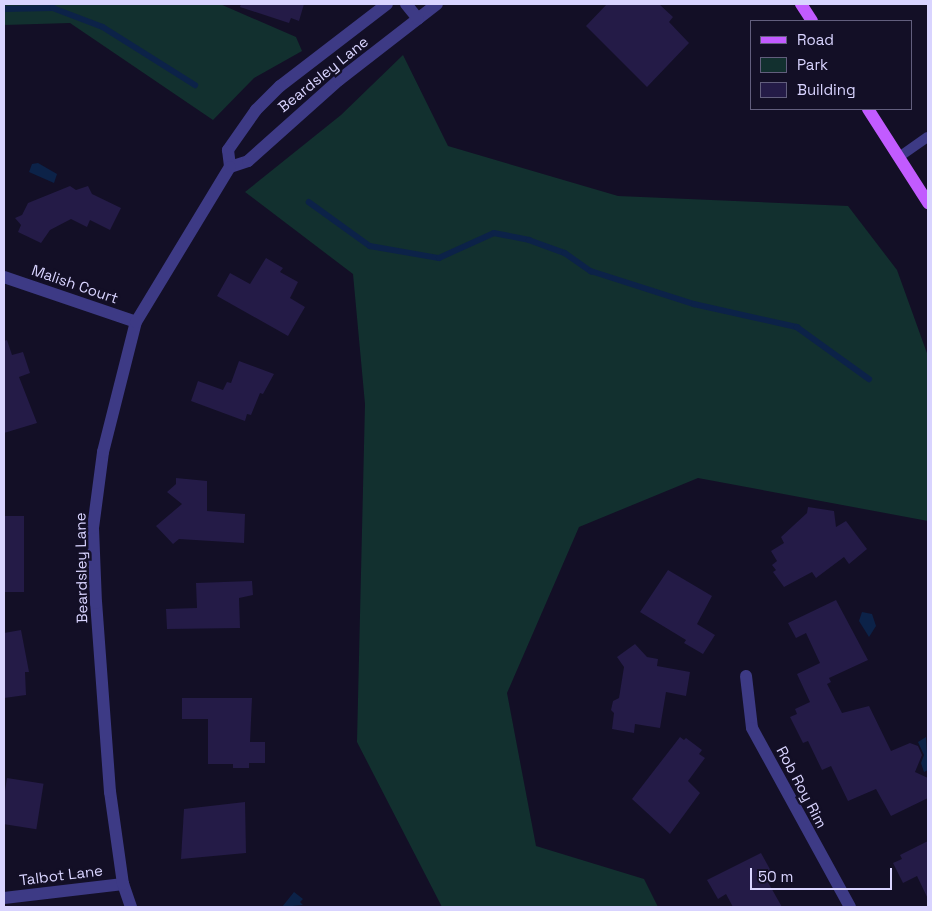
<!DOCTYPE html>
<html>
<head>
<meta charset="utf-8">
<style>
  body { margin:0 }
  #map { position:relative; width:932px; height:911px; overflow:hidden; background:#130f26; font-family:"Space Grotesk",sans-serif }
  div>[style] { position:absolute }
  .green>* { inset:0; background:#12302f }
  .water>* { inset:0; background:#0c2248 }
  .stream>* { height:5.5px; margin:-2.75px; padding:0 2.75px; transform-origin:2.75px; border-radius:2.75px; background:#0c2248 }
  .building>* { inset:0; background:#241b47; transform-origin:0 0 }
  .service>* { height:10px; margin:-5px; padding:0 5px; transform-origin:5px; border-radius:5px; background:#3d3a85 }
  .minor>* { height:12px; margin:-6px; padding:0 6px; transform-origin:6px; border-radius:6px; background:#3d3a85 }
  .primary>* { height:12px; margin:-6px; padding:0 6px; transform-origin:6px; border-radius:6px; background:#c25bff }
  span { translate:-50% -50%; white-space:nowrap; text-align:center; line-height:1.15; -webkit-text-stroke:5px #130f26; paint-order:stroke }
  .street-label { font-size:15px; color:#d9d4ff }
  .frame { position:absolute; inset:0; border:5px solid #d9d4ff; pointer-events:none }
  .legend { position:absolute; left:750px; top:20px; width:162px; height:90px; box-sizing:border-box; background:#130f26; border:1px solid #625e7d; margin:0; padding:6px 9px; list-style:none; font-size:15px; color:#d9d4ff }
  .legend li { display:flex; align-items:center; gap:10px; height:25px }
  .legend b { width:25px; border:1px solid #625e7d }
  .scale { position:absolute; left:750px; top:868px; width:142px; height:22px; box-sizing:border-box; border:2px solid #d9d4ff; border-top:0; padding-left:6px; font-size:15px; line-height:18px; white-space:nowrap; color:#d9d4ff; -webkit-text-stroke:4px #130f26; paint-order:stroke }
</style>
</head>
<body>
<div id="map">
  <div class="green">
    <div style="clip-path:polygon(4px 4px,220px 4px,296px 37px,302px 51px,254px 78px,213px 120px,70px 23px,4px 25px)"></div>
    <div style="clip-path:polygon(403px 55px,448px 146px,618px 196px,848px 206px,897px 270px,928px 356px,928px 521px,698px 478px,579px 527px,507px 693px,536px 846px,644px 879px,658px 907px,442px 907px,357px 742px,365px 404px,353px 274px,245px 192px,341px 115px)"></div>
  </div>
  <div class="water">
    <div style="clip-path:polygon(38px 163px,57px 174px,54px 183px,29px 172px,32px 164px)"></div>
    <div style="clip-path:polygon(862px 612px,872px 614px,876px 626px,869px 637px,859px 621px)"></div>
    <div style="clip-path:polygon(926px 737px,928px 770px,924px 772px,921px 763px,924px 755px,918px 742px)"></div>
    <div style="clip-path:polygon(294px 892px,303px 899px,300px 902px,303px 905px,282px 907px)"></div>
  </div>
  <div class="stream">
    <div style="left:4px;top:9px;width:49px;rotate:-1.2deg"></div>
    <div style="left:53px;top:8px;width:53px;rotate:20.8deg"></div>
    <div style="left:103px;top:27px;width:109px;rotate:32.2deg"></div>
    <div style="left:309px;top:202px;width:75px;rotate:35.8deg"></div>
    <div style="left:370px;top:246px;width:70px;rotate:9.9deg"></div>
    <div style="left:439px;top:258px;width:60px;rotate:-24.4deg"></div>
    <div style="left:494px;top:233px;width:36px;rotate:11deg"></div>
    <div style="left:529px;top:240px;width:38px;rotate:20deg"></div>
    <div style="left:565px;top:253px;width:32px;rotate:35deg"></div>
    <div style="left:591px;top:271px;width:108px;rotate:17.8deg"></div>
    <div style="left:694px;top:304px;width:106px;rotate:12.6deg"></div>
    <div style="left:797px;top:327px;width:89px;rotate:35.8deg"></div>
  </div>
  <div class="building">
    <div style="clip-path:polygon(241px 4px,304px 4px,299px 21px,291px 18px,289px 23px,240px 7px)"></div>
    <div style="clip-path:polygon(607px 4px,659px 4px,673px 17px,669px 22px,689px 43px,647px 87px,586px 26px)"></div>
    <div style="clip-path:polygon(70px 186px,76px 190px,88px 186px,92px 194px,121px 208px,110px 230px,90px 220px,87px 227px,71px 219px,50px 230px,41px 243px,18px 232px,21px 225px,15px 218px,22px 215px,28px 203px)"></div>
    <div style="clip-path:polygon(266px 258px,283px 268px,280px 272px,298px 282px,290px 298px,305px 307px,288px 336px,217px 296px,230px 273px,250px 284px)"></div>
    <div style="clip-path:polygon(7px 340px,12px 355px,23px 352px,30px 373px,19px 377px,37px 423px,4px 433px,4px 341px)"></div>
    <div style="clip-path:polygon(239px 361px,274px 374px,263px 394px,260px 393px,251px 415px,247px 414px,245px 421px,191px 401px,198px 381px,223px 390px,227px 382px,231px 383px)"></div>
    <div style="clip-path:polygon(176px 478px,207px 481px,207px 511px,245px 514px,244px 543px,179px 539px,173px 544px,156px 526px,182px 504px,167px 492px,176px 484px)"></div>
    <div style="clip-path:polygon(808px 507px,834px 511px,836px 527px,846px 521px,867px 549px,849px 564px,844px 557px,816px 578px,812px 572px,784px 587px,773px 572px,776px 570px,772px 565px,777px 561px,771px 551px,784px 543px,781px 537px,807px 513px)"></div>
    <div style="left:4px;top:516px;width:20px;height:76px"></div>
    <div style="clip-path:polygon(668px 570px,712px 596px,697px 624px,715px 635px,703px 654px,684px 643px,686px 640px,640px 612px)"></div>
    <div style="clip-path:polygon(252px 581px,253px 595px,239px 598px,240px 628px,167px 629px,166px 609px,197px 608px,196px 583px)"></div>
    <div style="clip-path:polygon(836px 600px,868px 660px,829px 678px,831px 682px,827px 684px,842px 713px,869px 706px,891px 751px,910px 743px,918px 746px,922px 755px,915px 772px,928px 778px,928px 798px,891px 816px,876px 789px,848px 801px,831px 766px,822px 770px,808px 741px,803px 743px,790px 717px,797px 714px,795px 709px,810px 702px,797px 674px,820px 663px,806px 633px,796px 638px,788px 623px)"></div>
    <div style="clip-path:polygon(21px 630px,29px 672px,25px 672px,26px 695px,4px 698px,4px 633px)"></div>
    <div style="clip-path:polygon(635px 644px,647px 657px,658px 659px,657px 666px,690px 672px,686px 696px,666px 692px,660px 728px,635px 724px,634px 733px,612px 729px,614px 713px,611px 710px,613px 701px,619px 698px,624px 667px,617px 657px)"></div>
    <div style="clip-path:polygon(182px 698px,252px 698px,250px 742px,265px 742px,265px 763px,249px 763px,249px 768px,233px 768px,233px 764px,208px 764px,208px 719px,182px 719px)"></div>
    <div style="clip-path:polygon(680px 737px,684px 740px,686px 738px,702px 750px,699px 754px,705px 758px,688px 781px,700px 793px,670px 834px,632px 799px)"></div>
    <div style="left:7px;top:778px;width:37px;height:46px;rotate:9deg"></div>
    <div style="clip-path:polygon(245px 802px,246px 853px,181px 859px,184px 809px)"></div>
    <div style="clip-path:polygon(928px 841px,928px 899px,917px 876px,903px 883px,893px 863px,902px 859px,900px 855px)"></div>
    <div style="clip-path:polygon(761px 853px,772px 873px,765px 877px,782px 907px,733px 907px,726px 894px,718px 899px,707px 880px)"></div>
  </div>
  <div class="service">
    <div style="left:899px;top:157px;width:35px;rotate:-35deg"></div>
  </div>
  <div class="minor">
    <div style="left:387px;top:4px;width:135px;rotate:142.5deg"></div>
    <div style="left:280px;top:86px;width:34px;rotate:135deg"></div>
    <div style="left:256px;top:110px;width:49px;rotate:125deg"></div>
    <div style="left:228px;top:150px;width:17px;rotate:83deg"></div>
    <div style="left:230px;top:167px;width:19px;rotate:-18deg"></div>
    <div style="left:248px;top:161px;width:122px;rotate:-41.7deg"></div>
    <div style="left:339px;top:80px;width:124px;rotate:-37.8deg"></div>
    <div style="left:406px;top:4px;width:19px;rotate:51deg"></div>
    <div style="left:4px;top:277px;width:139px;rotate:18.8deg"></div>
    <div style="left:746px;top:676px;width:52px;rotate:83.4deg"></div>
    <div style="left:752px;top:728px;width:204px;rotate:61.3deg"></div>
    <div style="left:4px;top:898px;width:120px;rotate:-6.7deg"></div>
    <div style="left:131px;top:907px;width:24px;rotate:-109deg"></div>
    <div style="left:123px;top:884px;width:93px;rotate:-98deg"></div>
    <div style="left:110px;top:792px;width:190px;rotate:-94.2deg"></div>
    <div style="left:96px;top:603px;width:75px;rotate:-92.3deg"></div>
    <div style="left:93px;top:528px;width:77px;rotate:-82.5deg"></div>
    <div style="left:103px;top:452px;width:134px;rotate:-75.8deg"></div>
    <div style="left:136px;top:322px;width:181px;rotate:-58.8deg"></div>
  </div>
  <div class="primary">
    <div style="left:801px;top:4px;width:20px;rotate:57deg"></div>
    <div style="left:868px;top:109px;width:112px;rotate:57.4deg"></div>
  </div>
  <div class="street-label">
    <span style="left:323px;top:74px;rotate:-39deg">Beardsley Lane</span>
    <span style="left:75px;top:284px;rotate:19deg">Malish Court</span>
    <span style="left:81px;top:568px;rotate:-91deg">Beardsley Lane</span>
    <span style="left:802px;top:787px;rotate:62deg">Rob Roy Rim</span>
    <span style="left:61px;top:875px;rotate:-7deg">Talbot Lane</span>
  </div>
  <div class="frame"></div>
  <ul class="legend">
  <li><b style="height:6px;background:#c25bff"></b>Road</li>
  <li><b style="height:14px;background:#12302f"></b>Park</li>
  <li><b style="height:14px;background:#241b47"></b>Building</li>
  </ul>
  <div class="scale">50 m</div>
</div>
</body>
</html>
